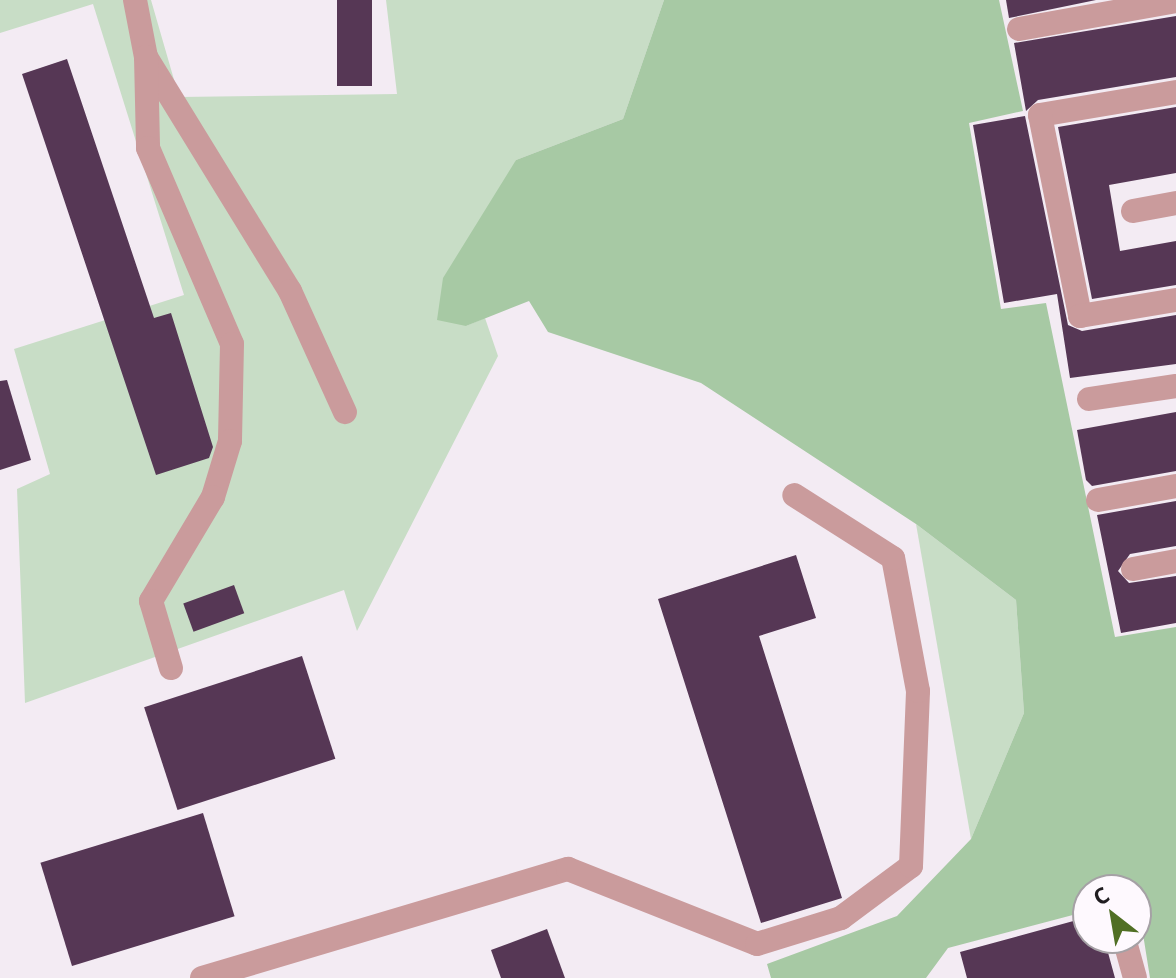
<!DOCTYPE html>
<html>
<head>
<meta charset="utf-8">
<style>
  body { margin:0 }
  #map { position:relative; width:1176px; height:978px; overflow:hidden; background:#f3ebf3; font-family:"Open Sans",sans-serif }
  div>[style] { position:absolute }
  .green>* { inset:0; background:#c8ddc6 }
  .forest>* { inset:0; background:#a7c9a4 }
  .building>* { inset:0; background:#563755; transform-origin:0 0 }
  .minor>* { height:24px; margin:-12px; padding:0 12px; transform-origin:12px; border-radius:12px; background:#ca9b9c }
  span { translate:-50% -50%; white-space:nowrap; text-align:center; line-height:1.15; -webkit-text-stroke:8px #fef9fe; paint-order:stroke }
  .north { position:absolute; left:1072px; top:874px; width:80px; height:80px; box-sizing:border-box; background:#fef9fe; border:2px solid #a5a1a5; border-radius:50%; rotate:329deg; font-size:22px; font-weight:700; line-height:32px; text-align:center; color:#201d20 }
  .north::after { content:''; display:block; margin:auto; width:28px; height:36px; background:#506f24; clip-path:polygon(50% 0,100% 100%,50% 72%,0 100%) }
</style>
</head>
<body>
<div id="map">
  <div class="green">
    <div style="clip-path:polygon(0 0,151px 0,179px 97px,397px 94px,386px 0,664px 0,623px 119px,516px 160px,466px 326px,485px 318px,498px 356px,357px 631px,344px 590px,25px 703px,17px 489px,50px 474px,14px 349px,184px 295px,93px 4px,0 33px)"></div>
    <div style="clip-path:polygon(916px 524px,1016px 600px,1024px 713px,971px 839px)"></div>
  </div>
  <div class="forest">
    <div style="clip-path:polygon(664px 0,999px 0,1023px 111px,969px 123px,1001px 309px,1046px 303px,1115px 637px,1176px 627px,1176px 978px,1150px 978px,1136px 890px,1088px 890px,1088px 911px,948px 948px,926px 978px,771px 978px,767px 964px,897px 916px,971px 839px,1024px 713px,1016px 600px,916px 524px,701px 383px,548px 332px,529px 301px,466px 326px,437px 320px,443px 278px,516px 160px,623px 119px)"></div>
  </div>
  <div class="building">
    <div style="left:337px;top:0;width:35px;height:86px"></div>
    <div style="clip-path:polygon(1006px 0,1096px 0,1009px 18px)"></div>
    <div style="clip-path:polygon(1176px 16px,1176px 77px,1038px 100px,1026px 111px,1014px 43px)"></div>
    <div style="clip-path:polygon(67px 59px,154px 318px,171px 313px,213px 447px,209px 458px,156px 475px,22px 74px)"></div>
    <div style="clip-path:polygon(1176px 107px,1176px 173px,1109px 185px,1120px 251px,1176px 241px,1176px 285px,1092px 299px,1058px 127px)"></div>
    <div style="clip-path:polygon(1025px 116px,1068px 325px,1082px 331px,1176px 315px,1176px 364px,1070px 378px,1057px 294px,1004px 303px,973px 125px)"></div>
    <div style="clip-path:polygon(7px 380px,31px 460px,0 470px,0 381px)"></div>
    <div style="clip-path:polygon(1176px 412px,1176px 471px,1092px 486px,1086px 480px,1077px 430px)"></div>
    <div style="clip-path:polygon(1176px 501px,1176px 546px,1130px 554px,1118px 571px,1129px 583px,1176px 576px,1176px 623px,1121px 633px,1097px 515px)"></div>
    <div style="clip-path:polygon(796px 555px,816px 618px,759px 636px,842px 898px,761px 923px,658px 599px)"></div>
    <div style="left:234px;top:585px;width:30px;height:54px;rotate:70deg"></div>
    <div style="left:302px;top:656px;width:108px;height:166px;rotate:72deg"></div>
    <div style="left:203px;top:813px;width:108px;height:170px;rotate:73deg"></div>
    <div style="clip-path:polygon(1088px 917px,1088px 938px,1104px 938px,1115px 978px,967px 978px,960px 952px)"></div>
    <div style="clip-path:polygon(547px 929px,565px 978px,501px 978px,491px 950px)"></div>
  </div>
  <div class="minor">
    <div style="left:135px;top:0;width:58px;rotate:79.1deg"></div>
    <div style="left:146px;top:57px;width:275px;rotate:58.4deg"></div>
    <div style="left:290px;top:291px;width:133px;rotate:65.6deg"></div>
    <div style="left:1019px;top:29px;width:159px;rotate:-10.1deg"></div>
    <div style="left:146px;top:57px;width:91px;rotate:88.7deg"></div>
    <div style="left:148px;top:148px;width:213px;rotate:66.8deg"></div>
    <div style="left:232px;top:344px;width:97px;rotate:91.2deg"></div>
    <div style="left:230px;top:441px;width:59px;rotate:106.9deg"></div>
    <div style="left:213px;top:497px;width:121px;rotate:120.8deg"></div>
    <div style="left:151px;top:601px;width:70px;rotate:73.4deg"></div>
    <div style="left:1176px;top:92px;width:138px;rotate:170.4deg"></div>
    <div style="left:1040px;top:115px;width:205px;rotate:78.7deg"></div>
    <div style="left:1080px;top:316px;width:97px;rotate:-9.5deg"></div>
    <div style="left:1133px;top:211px;width:44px;rotate:-10.5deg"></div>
    <div style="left:1089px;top:399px;width:88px;rotate:-8.5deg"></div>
    <div style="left:1098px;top:500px;width:79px;rotate:-10.2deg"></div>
    <div style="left:1133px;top:569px;width:44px;rotate:-10.5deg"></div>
    <div style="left:1124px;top:938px;width:41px;rotate:74.6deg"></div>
    <div style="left:202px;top:978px;width:382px;rotate:-16.6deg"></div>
    <div style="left:568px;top:869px;width:203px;rotate:21.6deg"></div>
    <div style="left:757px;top:944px;width:88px;rotate:-17.2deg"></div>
    <div style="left:841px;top:918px;width:87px;rotate:-36.6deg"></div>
    <div style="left:911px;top:866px;width:175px;rotate:-87.7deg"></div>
    <div style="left:918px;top:691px;width:135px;rotate:-100.6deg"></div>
    <div style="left:893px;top:558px;width:117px;rotate:-147.5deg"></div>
  </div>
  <div class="north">С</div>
</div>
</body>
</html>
